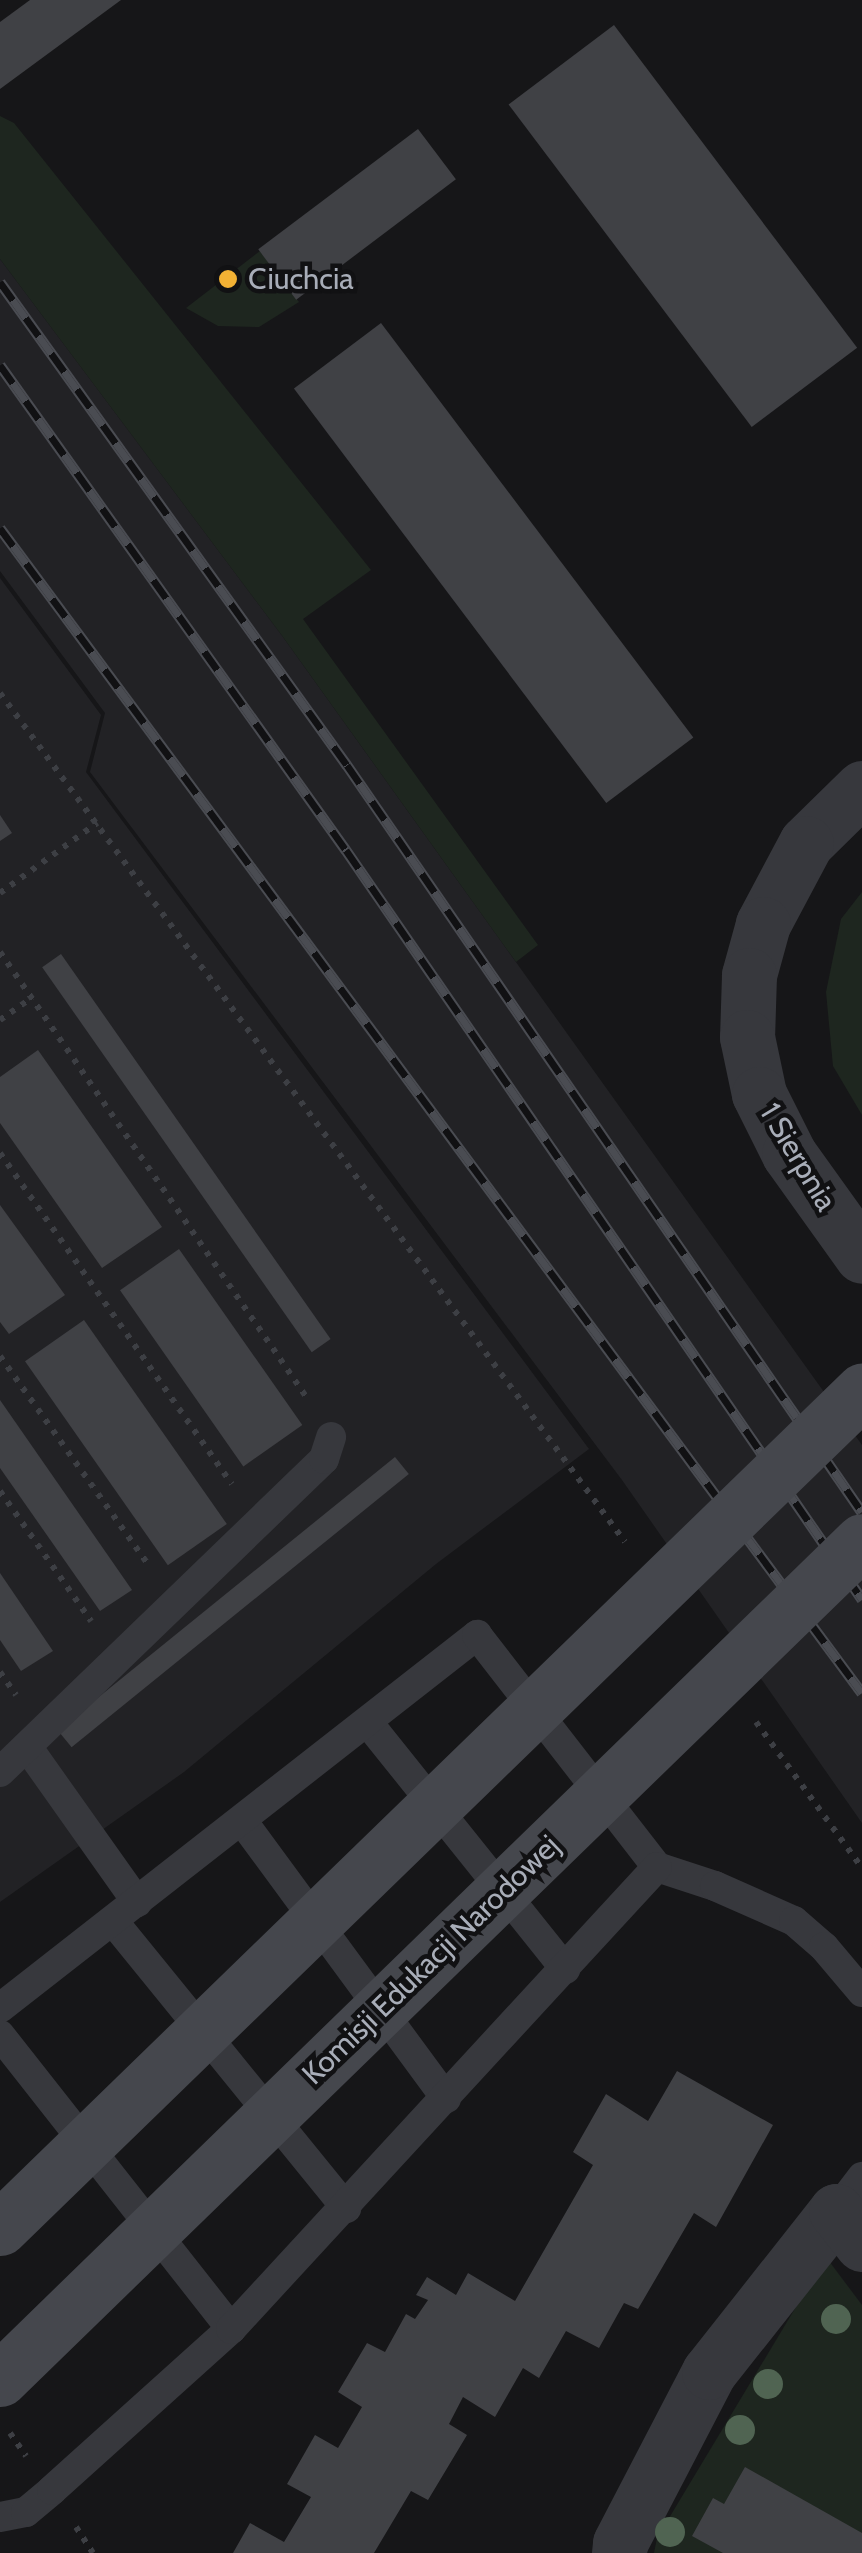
<!DOCTYPE html>
<html>
<head>
<meta charset="utf-8">
<style>
  body { margin:0 }
  #map { position:relative; width:862px; height:2553px; overflow:hidden; background:#161618; font-family:Cabin,sans-serif }
  div>[style] { position:absolute }
  .built>* { inset:0; background:#222225 }
  .green>* { inset:0; background:#1e261f }
  .building>* { inset:0; background:#404145; transform-origin:0 0 }
  .path>* { height:6px; margin-top:-3px; transform-origin:0; background:repeating-linear-gradient(90deg,#3d3f44 0 5px,transparent 0 13px) }
  .service>* { height:30px; margin:-15px; padding:0 15px; transform-origin:15px; border-radius:15px; background:#37383d }
  .minor>* { height:55px; margin:-27.5px; padding:0 27.5px; transform-origin:27.5px; border-radius:27.5px; background:#37383d }
  .rail>* { height:11px; margin-top:-5.5px; transform-origin:0; background:repeating-linear-gradient(90deg,#111113 0 22px,#4a4c52 0 44px); box-sizing:border-box; border-block:2px solid #4a4c52 }
  .secondary-bridge>* { height:55px; margin:-27.5px; padding:0 27.5px; transform-origin:27.5px; border-radius:27.5px; background:#45474d }
  .trees>* { width:30px; height:30px; margin:-15px; border-radius:50%; background:#506452 }
  .dots>* { width:28px; height:28px; translate:-50% -50%; box-sizing:border-box; border:5px solid #111113; border-radius:50% }
  span { translate:-50% -50%; white-space:nowrap; text-align:center; line-height:1.15; -webkit-text-stroke:9px #111113; paint-order:stroke }
  .poi-label { font-size:30px; color:#a8adb8 }
  .left { translate:0 -50%; text-align:left }
  .street-label { font-size:30px; color:#a8adb8 }
</style>
</head>
<body>
<div id="map">
  <div class="built">
    <div style="clip-path:polygon(0 259px,283px 637px,862px 1445px,862px 1823px,622px 1480px,90px 772px,105px 713px,0 571px)"></div>
    <div style="clip-path:polygon(0 578px,101px 715px,86px 772px,589px 1449px,436px 1564px,184px 1772px,0 1902px)"></div>
  </div>
  <div class="green">
    <div style="clip-path:polygon(0 116px,14px 123px,371px 570px,303px 619px,538px 945px,516px 962px,283px 637px,0 259px)"></div>
    <div style="clip-path:polygon(260px 251px,299px 302px,259px 327px,218px 326px,186px 308px)"></div>
    <div style="clip-path:polygon(862px 892px,862px 1115px,833px 1066px,826px 992px,841px 919px)"></div>
    <div style="clip-path:polygon(826px 2257px,862px 2305px,862px 2553px,654px 2553px,657px 2538px)"></div>
  </div>
  <div class="building">
    <div style="clip-path:polygon(30px 0,121px 0,0 89px,0 22px)"></div>
    <div style="left:614px;top:25px;width:404px;height:132px;rotate:53deg"></div>
    <div style="left:418px;top:129px;width:63px;height:200px;rotate:53deg"></div>
    <div style="left:381px;top:323px;width:519px;height:109px;rotate:53deg"></div>
    <div style="clip-path:polygon(0 815px,12px 833px,0 841px)"></div>
    <div style="left:61px;top:954px;width:470px;height:23px;rotate:55deg"></div>
    <div style="clip-path:polygon(38px 1050px,162px 1227px,102px 1268px,0 1123px,0 1077px)"></div>
    <div style="clip-path:polygon(0 1205px,65px 1295px,9px 1334px,0 1322px)"></div>
    <div style="left:179px;top:1249px;width:215px;height:72px;rotate:55deg"></div>
    <div style="left:84px;top:1320px;width:249px;height:72px;rotate:55deg"></div>
    <div style="clip-path:polygon(0 1400px,132px 1590px,100px 1611px,0 1468px)"></div>
    <div style="left:395px;top:1457px;width:22px;height:434px;rotate:51deg"></div>
    <div style="clip-path:polygon(0 1573px,53px 1651px,21px 1671px,0 1640px)"></div>
    <div style="clip-path:polygon(677px 2071px,773px 2125px,716px 2227px,694px 2213px,638px 2309px,624px 2303px,599px 2348px,566px 2331px,539px 2378px,523px 2368px,495px 2417px,463px 2397px,449px 2424px,467px 2435px,428px 2500px,411px 2491px,374px 2553px,233px 2553px,250px 2523px,284px 2542px,311px 2497px,287px 2484px,315px 2435px,338px 2448px,362px 2407px,338px 2392px,367px 2343px,385px 2352px,406px 2314px,415px 2319px,428px 2300px,416px 2295px,427px 2277px,456px 2295px,468px 2273px,515px 2301px,593px 2165px,573px 2152px,606px 2094px,648px 2121px)"></div>
    <div style="clip-path:polygon(745px 2467px,862px 2533px,862px 2553px,723px 2553px,692px 2536px,713px 2498px,724px 2504px)"></div>
  </div>
  <div class="path">
    <div style="left:0;top:693px;width:1054px;rotate:53.64deg"></div>
    <div style="left:0;top:893px;width:120px;rotate:-35.8deg"></div>
    <div style="left:0;top:952px;width:541px;rotate:55.46deg"></div>
    <div style="left:0;top:1020px;width:39px;rotate:-35deg"></div>
    <div style="left:0;top:1153px;width:404px;rotate:55deg"></div>
    <div style="left:0;top:1356px;width:257px;rotate:54.6deg"></div>
    <div style="left:0;top:1491px;width:159px;rotate:55deg"></div>
    <div style="left:0;top:1672px;width:28px;rotate:55deg"></div>
    <div style="left:756px;top:1722px;width:180px;rotate:54deg"></div>
    <div style="left:10px;top:2433px;width:28px;rotate:55deg"></div>
    <div style="left:76px;top:2527px;width:31px;rotate:57deg"></div>
  </div>
  <div class="service">
    <div style="left:369px;top:1724px;width:314px;rotate:51.3deg"></div>
    <div style="left:28px;top:1748px;width:189px;rotate:54.7deg"></div>
    <div style="left:0;top:1772px;width:450px;rotate:-44deg"></div>
    <div style="left:324px;top:1459px;width:23px;rotate:-72deg"></div>
    <div style="left:243px;top:1822px;width:343px;rotate:53.7deg"></div>
    <div style="left:113px;top:1921px;width:370px;rotate:50.9deg"></div>
    <div style="left:0;top:2008px;width:606px;rotate:-38.02deg"></div>
    <div style="left:477px;top:1635px;width:294px;rotate:52.2deg"></div>
    <div style="left:657px;top:1867px;width:61px;rotate:18.1deg"></div>
    <div style="left:715px;top:1886px;width:86px;rotate:23.9deg"></div>
    <div style="left:794px;top:1921px;width:40px;rotate:41deg"></div>
    <div style="left:824px;top:1947px;width:59px;rotate:49.8deg"></div>
    <div style="left:0;top:2035px;width:374px;rotate:51.8deg"></div>
    <div style="left:836px;top:2211px;width:43px;rotate:-52.6deg"></div>
    <div style="left:0;top:2517px;width:26px;rotate:-11deg"></div>
    <div style="left:26px;top:2512px;width:34px;rotate:-40deg"></div>
    <div style="left:52px;top:2490px;width:241px;rotate:-42deg"></div>
    <div style="left:231px;top:2329px;width:628px;rotate:-47.32deg"></div>
  </div>
  <div class="minor">
    <div style="left:862px;top:788px;width:78px;rotate:135.5deg"></div>
    <div style="left:806px;top:843px;width:92px;rotate:118deg"></div>
    <div style="left:763px;top:924px;width:53px;rotate:105.4deg"></div>
    <div style="left:749px;top:975px;width:62px;rotate:91.8deg"></div>
    <div style="left:747px;top:1037px;width:58px;rotate:78.1deg"></div>
    <div style="left:759px;top:1094px;width:67px;rotate:63.4deg"></div>
    <div style="left:789px;top:1154px;width:125px;rotate:54.4deg"></div>
    <div style="left:619px;top:2553px;width:10px;rotate:-84deg"></div>
    <div style="left:620px;top:2543px;width:193px;rotate:-62.5deg"></div>
    <div style="left:709px;top:2372px;width:205px;rotate:-51.7deg"></div>
    <div style="left:836px;top:2211px;width:42px;rotate:51.8deg"></div>
  </div>
  <div class="rail">
    <div style="left:0;top:282px;width:595px;rotate:54.31deg"></div>
    <div style="left:347px;top:765px;width:907px;rotate:55.42deg"></div>
    <div style="left:0;top:365px;width:596px;rotate:54.5deg"></div>
    <div style="left:346px;top:850px;width:910px;rotate:55.44deg"></div>
    <div style="left:0;top:528px;width:1449px;rotate:53.5deg"></div>
  </div>
  <div class="secondary-bridge">
    <div style="left:0;top:2228px;width:1202px;rotate:-44.16deg"></div>
    <div style="left:0;top:2379px;width:1202px;rotate:-44.19deg"></div>
  </div>
  <div class="trees">
    <div style="left:836px;top:2319px"></div>
    <div style="left:768px;top:2384px"></div>
    <div style="left:740px;top:2430px"></div>
    <div style="left:670px;top:2532px"></div>
  </div>
  <div class="dots">
    <div style="left:228px;top:279px;background:#f2b134"></div>
  </div>
  <div class="poi-label">
    <span class="left" style="left:248px;top:279px">Ciuchcia</span>
  </div>
  <div class="street-label">
    <span style="left:798px;top:1157px;rotate:59deg">1 Sierpnia</span>
    <span style="left:431px;top:1960px;rotate:-44deg">Komisji Edukacji Narodowej</span>
  </div>
</div>
</body>
</html>
